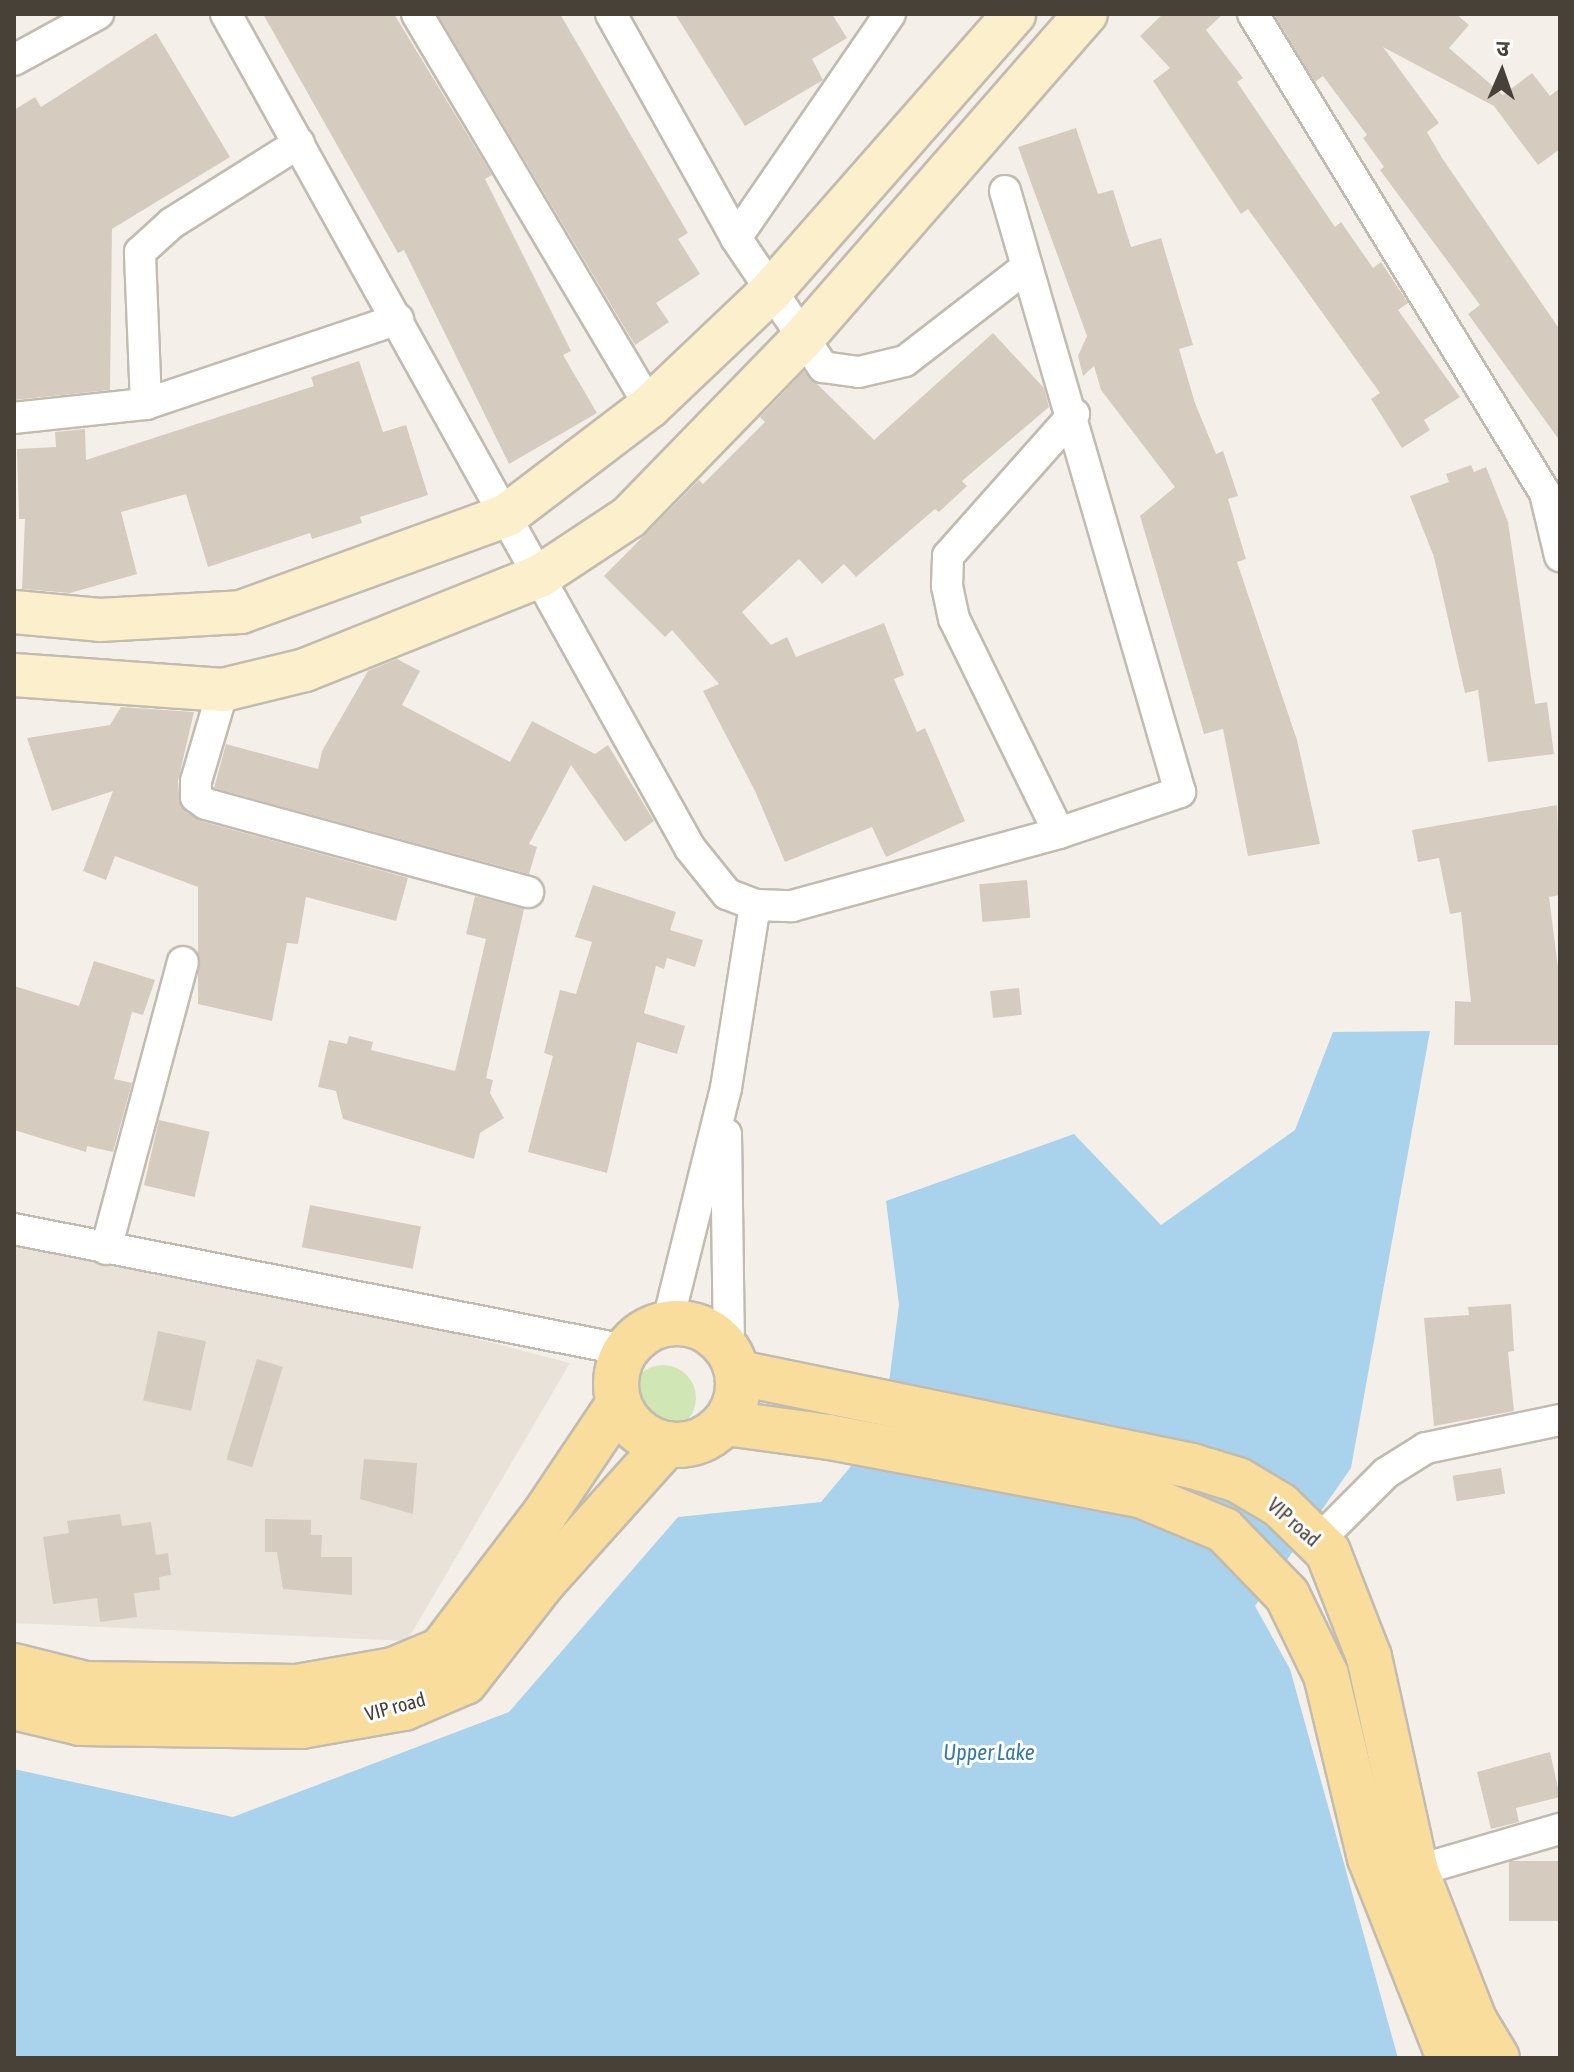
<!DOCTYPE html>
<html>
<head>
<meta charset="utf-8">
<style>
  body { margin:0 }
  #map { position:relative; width:1574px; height:2072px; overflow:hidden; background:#f4f0e9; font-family:"Asap Condensed","Noto Sans Devanagari",sans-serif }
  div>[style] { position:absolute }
  .residential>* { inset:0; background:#e8e2d8 }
  .green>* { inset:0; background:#d1e6b5 }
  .round { border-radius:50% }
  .water>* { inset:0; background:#a9d3ed }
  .building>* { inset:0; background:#d5ccbf; transform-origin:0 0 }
  .roads { filter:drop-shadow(2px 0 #c2bbaf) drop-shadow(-2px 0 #c2bbaf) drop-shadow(0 2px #c2bbaf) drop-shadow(0 -2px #c2bbaf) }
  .street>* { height:30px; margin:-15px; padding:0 15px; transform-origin:15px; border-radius:15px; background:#fff }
  .secondary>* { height:42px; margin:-21px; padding:0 21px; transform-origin:21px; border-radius:21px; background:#fcefcb }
  .primary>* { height:44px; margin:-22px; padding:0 22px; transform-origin:22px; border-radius:22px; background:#f9dd9d }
  .primary>.ring { margin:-22px; padding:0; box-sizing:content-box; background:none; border:44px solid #f9dd9d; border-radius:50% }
  span { translate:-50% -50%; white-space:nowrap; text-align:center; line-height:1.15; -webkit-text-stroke:6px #fff; paint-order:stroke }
  .street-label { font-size:20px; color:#474138 }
  .water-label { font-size:22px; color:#3479a7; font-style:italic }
  .frame { position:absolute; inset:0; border:16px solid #474138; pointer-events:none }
  .north { position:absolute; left:1462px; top:32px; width:80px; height:80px; -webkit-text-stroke:6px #fff; paint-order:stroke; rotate:2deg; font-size:22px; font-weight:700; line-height:32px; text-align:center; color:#474138 }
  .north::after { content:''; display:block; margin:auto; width:28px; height:36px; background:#474138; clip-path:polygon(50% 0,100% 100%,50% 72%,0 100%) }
</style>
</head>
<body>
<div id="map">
  <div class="residential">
    <div style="clip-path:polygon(14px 1219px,570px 1363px,407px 1641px,14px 1623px)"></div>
  </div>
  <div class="green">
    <div class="round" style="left:630px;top:1365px;width:66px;height:66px"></div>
  </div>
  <div class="water">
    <div style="clip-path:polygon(1430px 1031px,1351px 1468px,1255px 1606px,1290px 1669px,1398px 2058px,14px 2058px,14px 1769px,233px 1817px,509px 1712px,678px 1517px,821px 1502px,883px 1428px,899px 1305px,886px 1201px,1074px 1134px,1161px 1225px,1295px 1130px,1333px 1032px)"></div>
  </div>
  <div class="building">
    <div style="clip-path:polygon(263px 14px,394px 14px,492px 175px,485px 179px,571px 351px,563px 355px,597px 413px,509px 464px,404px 250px,398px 253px)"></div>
    <div style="clip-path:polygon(560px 14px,688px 233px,678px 239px,700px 274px,656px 303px,669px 322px,635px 345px,438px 15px)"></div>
    <div style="clip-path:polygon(675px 14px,832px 14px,847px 38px,812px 59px,823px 80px,745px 126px)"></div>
    <div style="clip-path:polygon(1163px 14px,1223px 14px,1206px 30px,1243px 78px,1237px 82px,1335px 227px,1341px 222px,1373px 268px,1381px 262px,1408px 303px,1398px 310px,1460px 397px,1424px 420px,1430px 430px,1402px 448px,1371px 399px,1380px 393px,1248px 209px,1241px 214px,1153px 81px,1170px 68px,1140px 36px)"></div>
    <div style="clip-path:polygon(1274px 14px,1456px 14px,1469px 25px,1449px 48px,1503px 95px,1532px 73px,1550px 96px,1560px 88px,1560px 149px,1538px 165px,1494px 106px,1383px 47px,1439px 123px,1427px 132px,1442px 158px,1560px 330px,1560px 441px,1468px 314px,1480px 305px,1380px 170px,1384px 167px,1363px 138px,1367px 135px,1323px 76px,1315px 82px)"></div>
    <div style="clip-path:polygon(156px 33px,230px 157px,112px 229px,110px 390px,14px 400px,14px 110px,35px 97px,41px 107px)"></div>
    <div style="clip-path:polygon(1076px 128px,1098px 194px,1113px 190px,1131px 247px,1161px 238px,1193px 345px,1179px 349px,1195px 403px,1216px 454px,1223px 451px,1238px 496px,1228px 499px,1246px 559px,1237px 562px,1297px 740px,1320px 844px,1248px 856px,1223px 729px,1204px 734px,1140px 516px,1175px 487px,1101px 390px,1094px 366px,1083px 376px,1078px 356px,1087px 336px,1018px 147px)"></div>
    <div style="clip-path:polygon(993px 333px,1044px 388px,1049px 407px,962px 481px,967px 486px,939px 512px,935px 509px,856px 577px,844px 564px,822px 584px,799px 559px,742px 612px,771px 645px,787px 637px,796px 657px,884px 623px,904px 675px,894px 679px,917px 732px,925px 728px,965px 821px,886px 857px,872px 827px,785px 862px,755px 791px,703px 691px,719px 684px,672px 630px,665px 637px,604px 576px,699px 480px,703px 484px,765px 422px,760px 417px,804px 371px,874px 440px)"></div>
    <div style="clip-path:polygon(359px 361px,383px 432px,406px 425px,428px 495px,360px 517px,362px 523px,312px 539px,310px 533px,208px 567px,186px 494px,121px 512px,137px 574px,70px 593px,22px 589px,25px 519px,19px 519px,17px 449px,56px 447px,55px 432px,85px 429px,86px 460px,314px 386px,311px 377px)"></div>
    <div style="clip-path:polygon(1471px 465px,1474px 472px,1486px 467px,1508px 522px,1535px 704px,1547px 702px,1554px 754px,1488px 762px,1478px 690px,1465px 693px,1434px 557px,1410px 496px,1449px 482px,1446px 474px)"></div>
    <div style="clip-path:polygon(397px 659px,420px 671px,402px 705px,510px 762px,532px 721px,595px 754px,608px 745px,654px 821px,625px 842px,571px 765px,529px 844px,537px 847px,529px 874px,214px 788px,226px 744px,318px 769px,322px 751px,368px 671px)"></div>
    <div style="clip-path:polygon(121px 707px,194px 712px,178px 781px,180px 805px,186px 812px,201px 821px,408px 878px,396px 921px,306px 897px,298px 944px,287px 943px,272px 1021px,198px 1004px,198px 887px,115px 856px,106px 880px,83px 871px,113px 791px,52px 811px,27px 738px,110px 725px)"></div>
    <div style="clip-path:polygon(1557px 805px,1560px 895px,1549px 897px,1560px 984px,1560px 1045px,1454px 1045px,1455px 1001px,1471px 1002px,1461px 912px,1450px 914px,1439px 858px,1418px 862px,1412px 830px)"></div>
    <div style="left:1027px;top:880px;width:38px;height:48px;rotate:85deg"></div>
    <div style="clip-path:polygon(593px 885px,676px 912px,670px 930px,703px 940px,695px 967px,667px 958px,664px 969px,656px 966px,644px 1013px,685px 1026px,677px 1054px,637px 1042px,607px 1173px,528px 1152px,553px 1056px,544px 1053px,560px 990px,576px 994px,592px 942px,575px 937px)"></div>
    <div style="clip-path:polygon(475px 896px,524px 909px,486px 1078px,493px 1080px,490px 1093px,504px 1118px,480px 1133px,474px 1159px,343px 1119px,336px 1091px,318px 1087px,329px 1040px,347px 1044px,349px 1036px,373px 1042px,371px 1050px,455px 1071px,486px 939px,466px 934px)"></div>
    <div style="clip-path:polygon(94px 961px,155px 980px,143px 1015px,132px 1012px,114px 1079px,132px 1083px,113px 1152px,87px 1146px,86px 1152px,14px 1130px,14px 986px,79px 1006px)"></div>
    <div style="left:1019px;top:988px;width:27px;height:29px;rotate:84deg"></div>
    <div style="left:159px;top:1120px;width:52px;height:67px;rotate:13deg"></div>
    <div style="left:310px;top:1205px;width:113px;height:43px;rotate:11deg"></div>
    <div style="clip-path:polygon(1511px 1304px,1514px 1351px,1508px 1352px,1514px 1411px,1434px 1426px,1424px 1318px,1469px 1315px,1468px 1307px)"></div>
    <div style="left:158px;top:1331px;width:49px;height:71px;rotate:12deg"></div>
    <div style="left:257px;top:1359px;width:27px;height:105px;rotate:17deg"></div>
    <div style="clip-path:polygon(364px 1459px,417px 1463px,413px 1514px,360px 1499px)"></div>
    <div style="left:1501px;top:1468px;width:26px;height:49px;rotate:81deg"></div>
    <div style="clip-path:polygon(120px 1514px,122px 1526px,151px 1522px,156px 1555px,168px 1553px,171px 1575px,159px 1577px,160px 1590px,134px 1593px,137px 1617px,100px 1622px,97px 1598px,53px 1604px,43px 1537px,69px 1533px,67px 1521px)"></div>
    <div style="clip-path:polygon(265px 1519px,311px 1520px,311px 1535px,322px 1535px,321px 1557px,352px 1557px,352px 1595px,283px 1589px,277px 1552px,265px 1552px)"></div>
    <div style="clip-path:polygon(1550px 1752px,1560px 1797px,1516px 1808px,1519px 1822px,1491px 1829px,1477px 1772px)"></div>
    <div style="left:1560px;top:1861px;width:60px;height:51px;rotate:90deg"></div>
  </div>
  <div class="roads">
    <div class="street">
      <div style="left:226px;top:14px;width:954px;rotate:60.91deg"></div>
      <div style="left:690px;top:848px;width:59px;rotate:51.2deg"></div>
      <div style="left:727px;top:894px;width:30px;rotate:21deg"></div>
      <div style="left:755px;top:905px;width:185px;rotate:99deg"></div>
      <div style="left:726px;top:1088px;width:243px;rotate:104deg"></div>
      <div style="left:417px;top:14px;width:456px;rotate:59.3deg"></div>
      <div style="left:611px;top:14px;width:257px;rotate:60.8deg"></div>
      <div style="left:736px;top:238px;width:156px;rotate:56deg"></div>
      <div style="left:823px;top:367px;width:36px;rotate:8deg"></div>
      <div style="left:859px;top:372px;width:47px;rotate:-13.4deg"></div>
      <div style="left:905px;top:361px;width:150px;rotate:-37.7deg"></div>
      <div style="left:1253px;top:14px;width:561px;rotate:58.63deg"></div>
      <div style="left:1545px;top:493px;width:65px;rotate:76.6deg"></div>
      <div style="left:14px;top:60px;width:96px;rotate:-28.7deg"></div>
      <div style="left:736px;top:238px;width:272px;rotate:-55.5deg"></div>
      <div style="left:146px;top:404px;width:152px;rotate:-92.3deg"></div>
      <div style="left:140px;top:252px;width:43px;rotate:-42.2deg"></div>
      <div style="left:172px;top:223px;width:150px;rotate:-32.2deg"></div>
      <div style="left:14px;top:418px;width:133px;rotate:-6.1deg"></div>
      <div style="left:146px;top:404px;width:266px;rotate:-18.6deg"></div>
      <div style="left:223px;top:690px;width:95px;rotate:106.5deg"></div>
      <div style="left:196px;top:781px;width:16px;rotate:90deg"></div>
      <div style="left:196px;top:797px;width:12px;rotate:35deg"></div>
      <div style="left:206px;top:804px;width:334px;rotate:15.3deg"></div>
      <div style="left:1059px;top:833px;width:238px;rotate:-116.1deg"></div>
      <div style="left:954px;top:619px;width:34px;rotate:-102deg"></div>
      <div style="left:947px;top:586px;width:30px;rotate:-88deg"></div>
      <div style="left:948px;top:556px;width:190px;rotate:-48.4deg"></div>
      <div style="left:755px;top:905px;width:37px;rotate:2deg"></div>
      <div style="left:792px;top:906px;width:277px;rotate:-15.3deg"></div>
      <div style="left:1059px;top:833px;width:128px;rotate:-18.7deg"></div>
      <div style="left:1180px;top:792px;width:626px;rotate:-106.23deg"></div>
      <div style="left:726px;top:1134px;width:215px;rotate:89.2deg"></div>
      <div style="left:14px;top:1229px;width:623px;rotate:11.2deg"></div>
      <div style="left:106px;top:1249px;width:297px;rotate:-75deg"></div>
      <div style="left:1318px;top:1541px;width:96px;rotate:-45deg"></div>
      <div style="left:1386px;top:1473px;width:47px;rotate:-32deg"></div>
      <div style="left:1426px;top:1448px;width:137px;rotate:-11.8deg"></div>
      <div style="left:1416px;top:1871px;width:150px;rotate:-16.3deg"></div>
    </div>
    <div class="secondary">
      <div style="left:14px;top:612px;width:86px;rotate:5.3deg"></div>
      <div style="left:100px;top:620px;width:141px;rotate:-3.2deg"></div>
      <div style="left:241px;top:612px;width:283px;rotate:-20deg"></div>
      <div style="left:507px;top:515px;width:180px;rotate:-37.3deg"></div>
      <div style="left:650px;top:406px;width:166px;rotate:-43.5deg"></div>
      <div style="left:770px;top:292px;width:370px;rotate:-48.7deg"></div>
      <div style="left:14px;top:675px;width:210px;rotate:4.1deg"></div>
      <div style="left:223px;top:690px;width:84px;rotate:-13.7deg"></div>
      <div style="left:305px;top:670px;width:253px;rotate:-21.8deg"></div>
      <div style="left:540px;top:576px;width:107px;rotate:-33.5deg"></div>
      <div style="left:629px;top:517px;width:248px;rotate:-45.8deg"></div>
      <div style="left:802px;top:339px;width:432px;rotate:-48.9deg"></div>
    </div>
    <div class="primary">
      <div class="ring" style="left:616px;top:1323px;width:78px;height:78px"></div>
      <div style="left:739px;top:1373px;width:462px;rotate:11.6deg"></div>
      <div style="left:1192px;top:1466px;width:48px;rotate:16.9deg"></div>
      <div style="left:1238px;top:1480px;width:49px;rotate:30.8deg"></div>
      <div style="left:1280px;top:1505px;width:67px;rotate:44.4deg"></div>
      <div style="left:1328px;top:1552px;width:113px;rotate:68.7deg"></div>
      <div style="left:1369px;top:1657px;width:219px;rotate:77.6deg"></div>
      <div style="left:1416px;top:1871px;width:160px;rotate:68.7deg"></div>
      <div style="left:1474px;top:2020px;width:44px;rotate:58.8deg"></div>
      <div style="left:726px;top:1423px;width:104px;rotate:7.7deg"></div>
      <div style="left:829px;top:1437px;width:316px;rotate:10.6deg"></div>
      <div style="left:1140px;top:1495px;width:91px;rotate:22.6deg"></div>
      <div style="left:1224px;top:1530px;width:91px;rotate:45.9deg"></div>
      <div style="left:1287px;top:1595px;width:89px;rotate:64deg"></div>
      <div style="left:1326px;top:1675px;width:188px;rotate:76.5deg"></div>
      <div style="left:1370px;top:1858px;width:215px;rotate:68.4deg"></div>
      <div style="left:14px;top:1666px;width:73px;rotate:14.2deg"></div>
      <div style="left:85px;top:1684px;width:212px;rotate:0.8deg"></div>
      <div style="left:297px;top:1687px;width:97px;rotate:-10deg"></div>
      <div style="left:393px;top:1670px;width:52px;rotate:-22.6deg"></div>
      <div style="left:441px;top:1650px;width:170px;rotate:-52.7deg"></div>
      <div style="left:544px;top:1515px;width:133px;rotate:-56.1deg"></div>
      <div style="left:14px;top:1707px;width:68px;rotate:13.6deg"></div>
      <div style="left:80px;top:1723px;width:221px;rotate:0.8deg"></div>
      <div style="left:301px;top:1726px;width:105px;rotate:-9.9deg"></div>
      <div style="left:404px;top:1708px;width:66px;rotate:-23.1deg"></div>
      <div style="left:465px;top:1682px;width:128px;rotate:-52deg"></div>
      <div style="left:544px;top:1581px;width:183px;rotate:-48.1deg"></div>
    </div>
  </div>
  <div class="street-label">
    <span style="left:1294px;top:1522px;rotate:41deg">VIP road</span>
    <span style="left:395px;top:1706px;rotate:-15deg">VIP road</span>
  </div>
  <div class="water-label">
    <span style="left:989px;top:1753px">Upper Lake</span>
  </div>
  <div class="frame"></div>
  <div class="north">उ</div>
</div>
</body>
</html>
